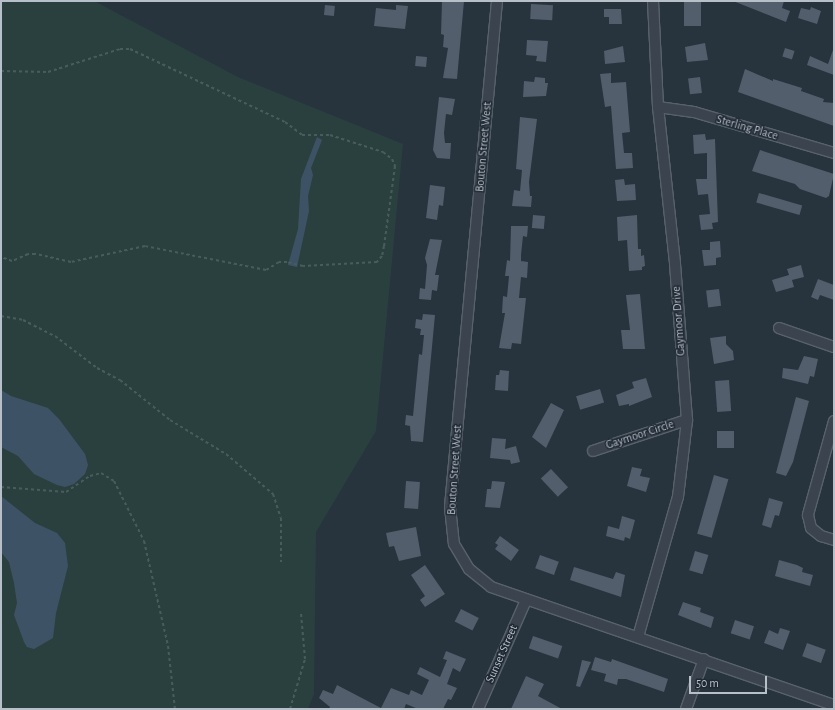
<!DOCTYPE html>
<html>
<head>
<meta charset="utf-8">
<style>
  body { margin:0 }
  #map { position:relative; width:835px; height:710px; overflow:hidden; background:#27333d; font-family:"Alegreya Sans",sans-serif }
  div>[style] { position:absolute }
  .green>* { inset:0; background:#2a403f }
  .water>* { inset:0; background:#3e5265 }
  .building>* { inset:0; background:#525e6b; transform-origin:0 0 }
  .path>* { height:2px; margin-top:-1px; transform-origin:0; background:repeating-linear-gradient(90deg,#495c5d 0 3px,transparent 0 6px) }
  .roads { filter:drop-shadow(1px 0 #58626b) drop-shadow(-1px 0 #58626b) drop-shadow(0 1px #58626b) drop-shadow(0 -1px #58626b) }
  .minor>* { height:10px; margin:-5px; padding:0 5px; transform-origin:5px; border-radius:5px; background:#3b444e }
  span { translate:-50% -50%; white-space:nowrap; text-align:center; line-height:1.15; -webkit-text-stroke:3px #1f2933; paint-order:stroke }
  .street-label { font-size:12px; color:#b7bfc8 }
  .frame { position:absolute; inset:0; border:2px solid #b7bfc8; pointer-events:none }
  .scale { position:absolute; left:689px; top:676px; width:78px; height:18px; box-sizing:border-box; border:2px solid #b7bfc8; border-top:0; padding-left:5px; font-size:12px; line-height:14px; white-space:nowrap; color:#b7bfc8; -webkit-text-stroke:3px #1f2933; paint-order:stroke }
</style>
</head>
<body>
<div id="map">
  <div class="green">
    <div style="clip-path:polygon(1px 1px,94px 1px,238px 77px,403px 144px,376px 431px,316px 532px,314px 694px,308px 709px,1px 709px)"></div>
  </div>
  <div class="water">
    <div style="clip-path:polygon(317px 137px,322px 140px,311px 168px,313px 175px,308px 196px,309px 211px,297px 267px,288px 265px,298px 229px,301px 179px)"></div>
    <div style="clip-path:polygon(1px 390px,11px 396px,48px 408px,59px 419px,85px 454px,88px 465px,85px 474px,74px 484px,65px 487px,57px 485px,34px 474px,18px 456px,1px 447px)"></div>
    <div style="clip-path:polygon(1px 496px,35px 523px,57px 533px,65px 543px,68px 566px,56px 613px,53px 638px,34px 649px,27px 647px,24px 642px,14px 615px,17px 603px,14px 583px,9px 562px,1px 552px)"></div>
  </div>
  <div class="building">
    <div style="clip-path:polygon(442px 1px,464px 1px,457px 79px,443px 78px,448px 48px,443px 47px,444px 35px,441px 34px)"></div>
    <div style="left:684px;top:1px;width:17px;height:25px"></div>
    <div style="clip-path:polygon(733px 1px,784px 1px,782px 8px,790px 11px,786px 22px)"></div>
    <div style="left:531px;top:4px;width:22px;height:15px;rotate:3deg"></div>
    <div style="left:325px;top:5px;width:10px;height:10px;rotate:6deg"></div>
    <div style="clip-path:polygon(396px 5px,408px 6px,405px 29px,374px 26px,376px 8px,396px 10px)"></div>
    <div style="clip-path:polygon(811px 7px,821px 11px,817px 24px,798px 18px,801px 8px,810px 10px)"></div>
    <div style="clip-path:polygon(604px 9px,621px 9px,622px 24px,609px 24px,609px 17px,604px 17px)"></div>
    <div style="clip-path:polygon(527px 40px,548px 41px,546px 62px,536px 61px,537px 56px,526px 55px)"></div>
    <div style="clip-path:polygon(705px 43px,708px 60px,687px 62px,685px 47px)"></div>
    <div style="clip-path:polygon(623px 46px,625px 62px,605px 64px,604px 51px)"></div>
    <div style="left:785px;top:48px;width:10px;height:9px;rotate:17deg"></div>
    <div style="clip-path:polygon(833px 50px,834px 75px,807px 65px,810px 56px,828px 64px)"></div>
    <div style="left:416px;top:56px;width:11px;height:10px;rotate:5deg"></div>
    <div style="clip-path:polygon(745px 69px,773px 81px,773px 79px,802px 88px,801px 91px,824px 99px,823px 102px,834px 103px,834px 126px,738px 92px)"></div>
    <div style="clip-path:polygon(611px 73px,611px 83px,626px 82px,630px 132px,622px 133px,624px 153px,632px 153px,633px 168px,616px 169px,611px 106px,605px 107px,600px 74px)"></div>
    <div style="clip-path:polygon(535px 77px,545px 78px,545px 83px,548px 83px,546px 96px,523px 97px,524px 81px,534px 82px)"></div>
    <div style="left:700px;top:77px;width:16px;height:12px;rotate:83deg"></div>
    <div style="clip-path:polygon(439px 97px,455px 99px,452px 115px,446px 114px,444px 133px,445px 143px,451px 143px,450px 159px,437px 158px,433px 150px)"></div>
    <div style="clip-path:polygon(520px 117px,537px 119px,529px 182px,530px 196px,532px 196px,531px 207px,512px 206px,514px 190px,520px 191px,522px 170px,516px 169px)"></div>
    <div style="clip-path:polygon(705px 134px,706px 140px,715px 139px,718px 222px,712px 223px,713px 229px,701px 230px,699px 215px,710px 214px,708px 194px,698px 195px,696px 179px,707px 179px,707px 153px,694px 154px,693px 135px)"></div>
    <div style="clip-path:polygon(760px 150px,834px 174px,829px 196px,826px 198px,800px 189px,795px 184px,752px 171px)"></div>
    <div style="clip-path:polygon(624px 179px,625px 185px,635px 184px,636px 200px,617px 201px,615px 180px)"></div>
    <div style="clip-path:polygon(430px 185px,445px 187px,443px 206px,439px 205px,437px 220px,426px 218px)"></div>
    <div style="left:759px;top:193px;width:45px;height:10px;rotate:16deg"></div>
    <div style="left:533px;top:215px;width:12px;height:13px;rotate:5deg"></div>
    <div style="clip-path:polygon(637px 215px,638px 249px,641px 249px,641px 256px,644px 255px,645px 266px,642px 267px,642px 270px,629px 271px,627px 240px,618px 241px,617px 217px)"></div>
    <div style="clip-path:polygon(511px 226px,528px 226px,527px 237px,523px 236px,521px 255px,521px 261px,528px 262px,527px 278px,521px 277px,519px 298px,526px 298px,521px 344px,512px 343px,511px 349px,499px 348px,505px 313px,502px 313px,503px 296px,507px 297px,509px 276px,505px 276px,507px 260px,510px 261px)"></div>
    <div style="clip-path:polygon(430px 239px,442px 240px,435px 275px,439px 275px,437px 291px,432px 290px,431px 300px,419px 299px,420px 288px,425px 289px,427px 265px,425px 258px)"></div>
    <div style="clip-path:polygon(720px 241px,721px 257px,716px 258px,716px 265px,704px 266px,702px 250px,710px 250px,710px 242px)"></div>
    <div style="clip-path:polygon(801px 265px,804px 277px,792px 280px,794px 287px,776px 292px,772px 280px,789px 275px,787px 269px)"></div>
    <div style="clip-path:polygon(818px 279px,834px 285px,834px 300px,820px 295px,818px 300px,811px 297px)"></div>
    <div style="left:719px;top:289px;width:17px;height:13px;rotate:83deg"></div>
    <div style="clip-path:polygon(640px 294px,645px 349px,623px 349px,621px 330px,630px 330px,626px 295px)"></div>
    <div style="clip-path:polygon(423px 314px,435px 315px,423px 442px,411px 441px,410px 426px,405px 425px,406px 415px,413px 416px,419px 354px,422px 355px,424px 335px,420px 335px,421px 329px,415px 328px,416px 319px,422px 320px)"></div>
    <div style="clip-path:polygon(726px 336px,726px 344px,733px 351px,734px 360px,714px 364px,710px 338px)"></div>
    <div style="clip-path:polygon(804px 356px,818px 359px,814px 377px,810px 376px,808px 384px,782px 378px,783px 368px,798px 370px)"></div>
    <div style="clip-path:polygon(500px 370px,509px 371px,508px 391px,495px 390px,496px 375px,499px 375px)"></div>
    <div style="clip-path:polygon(646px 378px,652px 397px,629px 406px,629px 404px,619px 406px,616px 395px,634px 388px,632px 382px)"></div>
    <div style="left:729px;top:380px;width:31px;height:14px;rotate:86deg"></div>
    <div style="left:600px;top:389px;width:14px;height:25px;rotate:73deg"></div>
    <div style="clip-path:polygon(796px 397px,809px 401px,793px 462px,786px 476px,776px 473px)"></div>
    <div style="clip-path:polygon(551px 403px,564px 410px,546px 448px,532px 437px)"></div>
    <div style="left:717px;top:431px;width:17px;height:17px"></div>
    <div style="clip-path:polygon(492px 438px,506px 439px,505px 449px,516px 446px,520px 462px,511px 464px,510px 460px,490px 458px)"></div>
    <div style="clip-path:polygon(632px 467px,642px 469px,640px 476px,650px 478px,646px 492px,627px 486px)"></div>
    <div style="left:551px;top:469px;width:25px;height:14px;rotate:47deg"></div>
    <div style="left:714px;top:475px;width:15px;height:61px;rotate:16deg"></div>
    <div style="left:406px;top:481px;width:14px;height:27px;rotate:4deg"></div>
    <div style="clip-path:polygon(492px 481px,505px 482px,500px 508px,485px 507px,487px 489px,491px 489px)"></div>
    <div style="clip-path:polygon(769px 498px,783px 502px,779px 516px,775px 515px,771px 528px,762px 525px)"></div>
    <div style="clip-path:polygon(622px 516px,635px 520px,630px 539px,625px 537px,624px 541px,606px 536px,608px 526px,619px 529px)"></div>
    <div style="clip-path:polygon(416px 527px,421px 556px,399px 561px,394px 546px,389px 547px,386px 533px)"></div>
    <div style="clip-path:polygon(500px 536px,519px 550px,511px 561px,495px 549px,498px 545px,495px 543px)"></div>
    <div style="left:695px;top:551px;width:14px;height:20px;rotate:17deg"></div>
    <div style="left:540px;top:555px;width:20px;height:14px;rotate:20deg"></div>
    <div style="clip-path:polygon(779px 560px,797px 565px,803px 568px,802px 572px,813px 575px,810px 586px,775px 576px)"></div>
    <div style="clip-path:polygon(425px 565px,445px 594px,425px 607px,420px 600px,425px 596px,411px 575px)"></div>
    <div style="clip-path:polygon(574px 567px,613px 579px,616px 572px,625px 575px,621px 597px,570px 580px)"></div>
    <div style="clip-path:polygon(683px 602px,701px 608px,700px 612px,714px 617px,711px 628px,678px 615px)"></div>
    <div style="left:461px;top:609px;width:20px;height:14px;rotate:27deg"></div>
    <div style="left:735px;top:620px;width:20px;height:14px;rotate:18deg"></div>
    <div style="clip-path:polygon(780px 628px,790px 631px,783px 650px,764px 643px,769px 630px,778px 634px)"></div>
    <div style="left:533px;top:636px;width:31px;height:13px;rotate:19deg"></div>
    <div style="left:807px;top:643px;width:20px;height:14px;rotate:20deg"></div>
    <div style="clip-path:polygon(446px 651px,466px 659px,460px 672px,453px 668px,447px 684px,457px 688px,451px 700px,448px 699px,443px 709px,418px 709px,406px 704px,404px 709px,329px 709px,330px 707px,319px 698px,323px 690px,333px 694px,337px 685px,381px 708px,391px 688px,409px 695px,411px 690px,422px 695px,429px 680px,417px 674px,420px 667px,440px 677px,447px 660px,443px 659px)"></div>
    <div style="clip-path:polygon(595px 657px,611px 662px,612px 659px,668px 679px,664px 692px,626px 679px,618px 679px,617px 685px,604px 681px,606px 674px,591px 670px)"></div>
    <div style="clip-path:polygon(582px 660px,591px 662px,580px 687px,576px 686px)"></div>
    <div style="clip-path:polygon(526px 676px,544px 684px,538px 696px,562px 709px,511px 709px)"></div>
  </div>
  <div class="path">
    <div style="left:1px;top:71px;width:47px;rotate:1.2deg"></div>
    <div style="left:48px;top:72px;width:76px;rotate:-17.7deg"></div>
    <div style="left:120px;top:49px;width:10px"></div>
    <div style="left:130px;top:49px;width:171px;rotate:25.2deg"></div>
    <div style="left:285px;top:122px;width:21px;rotate:37deg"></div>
    <div style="left:302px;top:135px;width:28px"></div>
    <div style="left:330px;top:135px;width:56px;rotate:17.8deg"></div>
    <div style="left:383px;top:152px;width:11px;rotate:38deg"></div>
    <div style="left:392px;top:159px;width:8px;rotate:67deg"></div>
    <div style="left:395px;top:166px;width:81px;rotate:97.8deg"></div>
    <div style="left:384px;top:246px;width:10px;rotate:101deg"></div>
    <div style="left:382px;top:256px;width:8px;rotate:130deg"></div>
    <div style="left:377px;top:262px;width:74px;rotate:176.9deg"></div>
    <div style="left:303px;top:266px;width:16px;rotate:-166deg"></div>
    <div style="left:287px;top:262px;width:8px;rotate:180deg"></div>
    <div style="left:279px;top:262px;width:15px;rotate:148deg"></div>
    <div style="left:266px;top:270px;width:123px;rotate:-168.8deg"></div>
    <div style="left:145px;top:246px;width:76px;rotate:167.8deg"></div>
    <div style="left:71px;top:262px;width:37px;rotate:-167deg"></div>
    <div style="left:35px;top:254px;width:7px;rotate:180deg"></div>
    <div style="left:28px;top:254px;width:17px;rotate:156deg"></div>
    <div style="left:12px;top:261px;width:12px;rotate:-160deg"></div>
    <div style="left:1px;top:316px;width:22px;rotate:10deg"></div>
    <div style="left:23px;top:320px;width:36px;rotate:27deg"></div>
    <div style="left:55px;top:336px;width:53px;rotate:37.3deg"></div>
    <div style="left:97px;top:368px;width:26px;rotate:28deg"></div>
    <div style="left:120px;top:380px;width:64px;rotate:38.7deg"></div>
    <div style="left:170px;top:420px;width:66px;rotate:31.3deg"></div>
    <div style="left:226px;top:454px;width:62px;rotate:40.4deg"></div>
    <div style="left:273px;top:494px;width:25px;rotate:72deg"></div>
    <div style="left:281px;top:518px;width:44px;rotate:90deg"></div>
    <div style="left:1px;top:487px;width:65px;rotate:4.4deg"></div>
    <div style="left:66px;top:492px;width:29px;rotate:-34deg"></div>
    <div style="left:90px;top:476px;width:11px;rotate:-15deg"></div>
    <div style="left:101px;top:473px;width:15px;rotate:32deg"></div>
    <div style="left:114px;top:481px;width:67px;rotate:63.4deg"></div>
    <div style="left:144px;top:541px;width:108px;rotate:77.1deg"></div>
    <div style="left:168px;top:646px;width:63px;rotate:83.7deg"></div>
    <div style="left:290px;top:709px;width:52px;rotate:-73.3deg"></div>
    <div style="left:305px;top:659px;width:46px;rotate:-95deg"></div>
  </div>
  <div class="roads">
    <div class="minor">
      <div style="left:497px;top:1px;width:508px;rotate:95.31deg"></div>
      <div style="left:450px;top:507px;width:37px;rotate:84deg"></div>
      <div style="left:454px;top:544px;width:29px;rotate:59deg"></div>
      <div style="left:469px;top:569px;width:28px;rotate:39deg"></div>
      <div style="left:491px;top:587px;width:363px;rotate:19deg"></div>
      <div style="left:658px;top:107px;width:36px;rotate:8deg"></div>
      <div style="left:694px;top:112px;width:146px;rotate:16.3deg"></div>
      <div style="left:779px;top:328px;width:58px;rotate:19.1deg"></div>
      <div style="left:834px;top:421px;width:98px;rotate:105.5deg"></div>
      <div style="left:808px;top:515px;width:13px;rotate:77deg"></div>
      <div style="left:811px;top:528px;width:13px;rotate:39deg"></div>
      <div style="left:821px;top:536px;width:14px;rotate:17deg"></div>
      <div style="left:593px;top:451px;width:99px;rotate:-18.3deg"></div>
      <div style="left:638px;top:637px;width:146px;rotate:-74.1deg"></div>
      <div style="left:678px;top:497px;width:78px;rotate:-83.3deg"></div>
      <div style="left:687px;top:420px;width:157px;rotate:-94.4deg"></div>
      <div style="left:675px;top:263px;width:157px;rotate:-96.2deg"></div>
      <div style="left:658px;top:107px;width:106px;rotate:-92.7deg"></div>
      <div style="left:478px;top:709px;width:119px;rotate:-66.2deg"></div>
      <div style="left:686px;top:709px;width:53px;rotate:-70.2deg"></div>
    </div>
  </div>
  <div class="street-label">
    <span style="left:747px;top:128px;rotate:16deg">Sterling Place</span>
    <span style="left:484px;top:147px;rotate:-85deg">Bouton Street West</span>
    <span style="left:679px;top:321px;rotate:-94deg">Gaymoor Drive</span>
    <span style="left:640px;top:435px;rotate:-18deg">Gaymoor Circle</span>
    <span style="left:455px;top:470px;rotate:-86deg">Bouton Street West</span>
    <span style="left:502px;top:654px;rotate:-66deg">Sunset Street</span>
  </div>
  <div class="frame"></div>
  <div class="scale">50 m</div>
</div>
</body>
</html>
